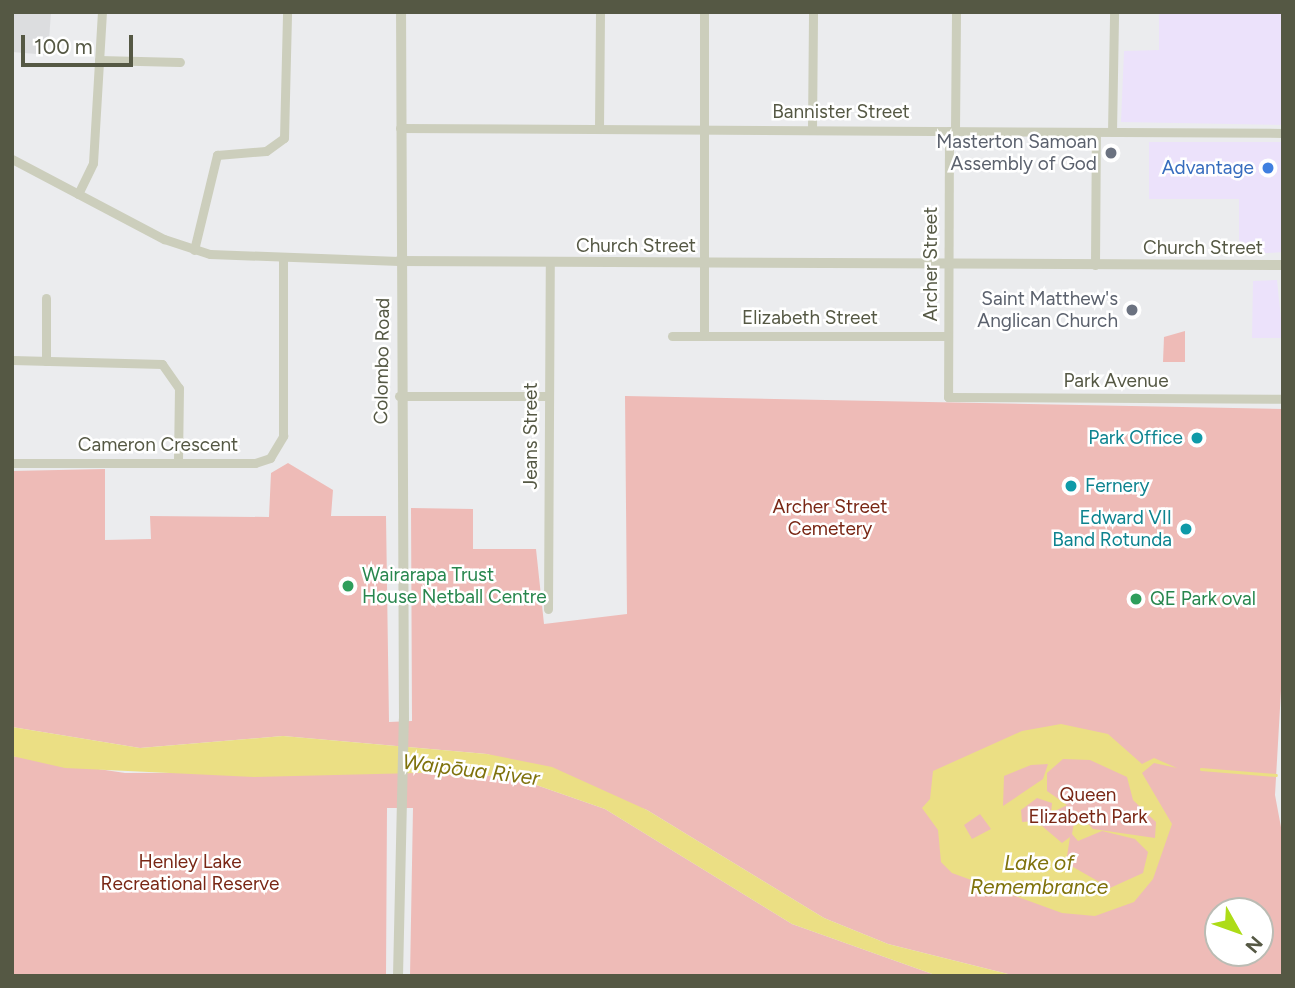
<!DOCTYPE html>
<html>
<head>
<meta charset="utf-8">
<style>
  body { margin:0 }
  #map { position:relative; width:1295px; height:988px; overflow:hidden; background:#ebecee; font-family:Figtree,sans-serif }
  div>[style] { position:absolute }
  .commercial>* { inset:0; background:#ece2fb }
  .education>* { inset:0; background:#dcdddf }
  .green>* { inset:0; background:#eebbb7 }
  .water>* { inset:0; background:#ebdf84 }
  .stream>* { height:2.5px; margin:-1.25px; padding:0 1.25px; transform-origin:1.25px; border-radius:1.25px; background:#ebdf84 }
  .minor>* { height:9px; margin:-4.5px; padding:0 4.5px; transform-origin:4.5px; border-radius:4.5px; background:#cccebc }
  .tertiary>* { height:10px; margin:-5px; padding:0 5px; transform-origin:5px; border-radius:5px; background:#cccebc }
  .dots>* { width:19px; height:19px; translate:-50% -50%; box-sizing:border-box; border:4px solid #fff; border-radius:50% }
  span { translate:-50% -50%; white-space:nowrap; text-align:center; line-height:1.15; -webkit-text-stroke:5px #fff; paint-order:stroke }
  .street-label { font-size:19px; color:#555844 }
  .worship-label { font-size:19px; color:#5b616d }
  .right { translate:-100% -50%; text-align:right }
  .shop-label { font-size:19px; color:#366cbe }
  .culture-label { font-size:19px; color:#0d838f }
  .left { translate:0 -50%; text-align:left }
  .park-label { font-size:19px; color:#792715 }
  .leisure-label { font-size:19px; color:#27864d }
  .water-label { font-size:21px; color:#7f720c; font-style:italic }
  .frame { position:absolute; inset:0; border:14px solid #555844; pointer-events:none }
  .north { position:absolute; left:1204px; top:897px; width:70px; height:70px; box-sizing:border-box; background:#fff; border:2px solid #bbbcb4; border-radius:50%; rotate:130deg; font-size:19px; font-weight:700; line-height:28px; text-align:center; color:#555844 }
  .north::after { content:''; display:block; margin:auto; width:24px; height:32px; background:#addc17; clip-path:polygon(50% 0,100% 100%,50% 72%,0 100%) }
  .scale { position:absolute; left:21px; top:35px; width:112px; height:32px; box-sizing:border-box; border:4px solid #555844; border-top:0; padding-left:9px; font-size:21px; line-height:24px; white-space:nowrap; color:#555844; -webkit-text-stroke:5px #fff; paint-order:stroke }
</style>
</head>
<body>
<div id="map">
  <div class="commercial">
    <div style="clip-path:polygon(1159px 12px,1283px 12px,1283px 125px,1121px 122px,1124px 51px,1159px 50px)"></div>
    <div style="clip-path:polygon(1149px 142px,1283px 142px,1283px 252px,1239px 255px,1239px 199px,1149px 199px)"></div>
    <div style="clip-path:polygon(1277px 280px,1283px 338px,1252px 338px,1253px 281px)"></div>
  </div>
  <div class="education">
    <div style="clip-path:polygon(12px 12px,51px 12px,48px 55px,12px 52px)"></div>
  </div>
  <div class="green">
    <div style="clip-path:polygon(1185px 331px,1185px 362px,1163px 362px,1164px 337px)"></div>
    <div style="clip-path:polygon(evenodd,625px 396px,1283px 409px,1283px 656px,1275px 795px,1283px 838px,1283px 976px,1016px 976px,888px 944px,824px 918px,647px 810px,487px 754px,283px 736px,140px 748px,12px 727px,12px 471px,105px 469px,105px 540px,151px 539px,150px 516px,269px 517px,271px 473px,288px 463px,333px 490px,331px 516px,386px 516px,389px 722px,412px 721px,411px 508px,473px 509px,473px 549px,536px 549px,544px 624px,627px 614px,625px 396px,1218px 911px,1260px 911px,1260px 953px,1218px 953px,1218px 911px)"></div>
    <div style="clip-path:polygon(12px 756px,125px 773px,457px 772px,519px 779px,605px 809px,792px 924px,938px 976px,410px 976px,413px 808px,387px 808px,386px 976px,12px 976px)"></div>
  </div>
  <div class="water">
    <div style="clip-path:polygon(evenodd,1061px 724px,1108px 734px,1142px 764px,1154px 758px,1177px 768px,1154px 763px,1142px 773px,1172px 824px,1153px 879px,1134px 902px,1095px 916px,1062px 913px,952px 873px,941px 862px,938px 830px,922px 808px,930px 799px,933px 771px,1022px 731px,1061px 724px,1063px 759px,1090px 760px,1127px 777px,1133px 800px,1156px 822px,1155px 838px,1093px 829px,1076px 811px,1072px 834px,1078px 841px,1102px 831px,1135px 839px,1148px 852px,1143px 873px,1110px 888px,1066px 863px,1070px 837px,1062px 843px,1036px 821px,1022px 822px,1021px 810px,1037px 798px,1052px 803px,1051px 813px,1067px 805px,1047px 791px,1047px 773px,1063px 759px,1061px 724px,1031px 765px,1048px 764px,1043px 779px,1003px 806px,1004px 776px,1031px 765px,1061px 724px,980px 814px,991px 829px,972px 839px,964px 825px,980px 814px)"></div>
    <div style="clip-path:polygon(12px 727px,140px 748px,283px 736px,487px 754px,552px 767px,647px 810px,824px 918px,888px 944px,1016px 976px,938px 976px,792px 924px,605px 809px,519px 779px,457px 772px,254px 777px,65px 768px,12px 756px)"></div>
  </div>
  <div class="stream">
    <div style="left:1201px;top:769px;width:75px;rotate:4.6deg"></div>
  </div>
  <div class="minor">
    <div style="left:99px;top:60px;width:81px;rotate:1.4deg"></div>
    <div style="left:400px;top:128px;width:883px;rotate:0.32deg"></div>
    <div style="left:599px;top:128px;width:116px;rotate:-89.5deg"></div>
    <div style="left:812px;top:130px;width:118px;rotate:-89.5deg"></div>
    <div style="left:949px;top:131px;width:266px;rotate:90.2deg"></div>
    <div style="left:948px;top:397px;width:335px;rotate:0.3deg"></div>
    <div style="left:955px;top:131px;width:119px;rotate:-89.5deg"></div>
    <div style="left:1112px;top:132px;width:120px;rotate:-89deg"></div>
    <div style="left:12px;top:159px;width:172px;rotate:27.8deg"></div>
    <div style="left:164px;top:239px;width:48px;rotate:18.1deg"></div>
    <div style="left:210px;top:254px;width:189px;rotate:2.1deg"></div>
    <div style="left:78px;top:194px;width:34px;rotate:-64deg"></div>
    <div style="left:93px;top:163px;width:151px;rotate:-86.6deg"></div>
    <div style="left:194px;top:250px;width:98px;rotate:-76.4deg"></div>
    <div style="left:217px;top:155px;width:49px;rotate:-4.7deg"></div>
    <div style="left:266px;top:151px;width:22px;rotate:-36deg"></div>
    <div style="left:284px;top:138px;width:126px;rotate:-88.6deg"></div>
    <div style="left:1095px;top:265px;width:133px;rotate:-89.6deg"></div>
    <div style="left:672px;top:336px;width:276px"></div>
    <div style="left:704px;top:336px;width:324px;rotate:-90deg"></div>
    <div style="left:12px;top:360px;width:150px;rotate:1.5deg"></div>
    <div style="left:162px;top:364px;width:29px;rotate:55deg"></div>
    <div style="left:179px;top:388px;width:75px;rotate:90.8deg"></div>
    <div style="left:46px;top:361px;width:63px;rotate:-90deg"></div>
    <div style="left:399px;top:396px;width:149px"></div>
    <div style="left:12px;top:463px;width:243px"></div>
    <div style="left:255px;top:463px;width:16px;rotate:-18deg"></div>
    <div style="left:270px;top:458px;width:26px;rotate:-59deg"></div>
    <div style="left:283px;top:436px;width:175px;rotate:-90deg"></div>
    <div style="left:548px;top:609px;width:346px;rotate:-89.7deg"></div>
  </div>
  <div class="tertiary">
    <div style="left:399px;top:261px;width:884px;rotate:0.26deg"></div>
    <div style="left:398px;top:976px;width:257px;rotate:-88.7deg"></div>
    <div style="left:404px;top:719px;width:707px;rotate:-90.24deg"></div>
  </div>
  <div class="dots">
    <div style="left:1111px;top:153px;background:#6b7280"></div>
    <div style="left:1268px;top:168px;background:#3f7fe0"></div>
    <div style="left:1132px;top:310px;background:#6b7280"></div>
    <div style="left:1197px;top:438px;background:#0f9aa8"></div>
    <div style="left:1071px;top:486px;background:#0f9aa8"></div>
    <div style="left:1186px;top:529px;background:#0f9aa8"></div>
    <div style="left:348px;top:586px;background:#2e9e5b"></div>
    <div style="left:1136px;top:599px;background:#2e9e5b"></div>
  </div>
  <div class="street-label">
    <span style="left:841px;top:112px">Bannister Street</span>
    <span style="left:636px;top:246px">Church Street</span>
    <span style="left:1203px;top:248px">Church Street</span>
    <span style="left:931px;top:264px;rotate:-90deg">Archer Street</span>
    <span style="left:810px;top:318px">Elizabeth Street</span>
    <span style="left:382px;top:361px;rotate:-89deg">Colombo Road</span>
    <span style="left:1116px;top:381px">Park Avenue</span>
    <span style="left:531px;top:436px;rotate:-90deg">Jeans Street</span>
    <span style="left:158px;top:445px">Cameron Crescent</span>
  </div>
  <div class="worship-label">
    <span class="right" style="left:1097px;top:153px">Masterton Samoan<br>Assembly of God</span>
    <span class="right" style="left:1118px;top:310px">Saint Matthew's<br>Anglican Church</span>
  </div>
  <div class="shop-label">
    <span class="right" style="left:1254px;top:168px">Advantage</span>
  </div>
  <div class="culture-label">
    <span class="right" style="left:1183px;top:438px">Park Office</span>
    <span class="left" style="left:1085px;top:486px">Fernery</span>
    <span class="right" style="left:1172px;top:529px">Edward VII<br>Band Rotunda</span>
  </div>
  <div class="park-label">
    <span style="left:830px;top:518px">Archer Street<br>Cemetery</span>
    <span style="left:1088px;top:806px">Queen<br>Elizabeth Park</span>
    <span style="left:190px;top:873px">Henley Lake<br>Recreational Reserve</span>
  </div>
  <div class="leisure-label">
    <span class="left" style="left:362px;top:586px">Wairarapa Trust<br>House Netball Centre</span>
    <span class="left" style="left:1150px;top:599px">QE Park oval</span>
  </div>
  <div class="water-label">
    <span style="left:471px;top:770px;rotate:7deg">Waipōua River</span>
    <span style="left:1039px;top:875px">Lake of<br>Remembrance</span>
  </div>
  <div class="frame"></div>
  <div class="north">N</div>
  <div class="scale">100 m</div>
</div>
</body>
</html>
